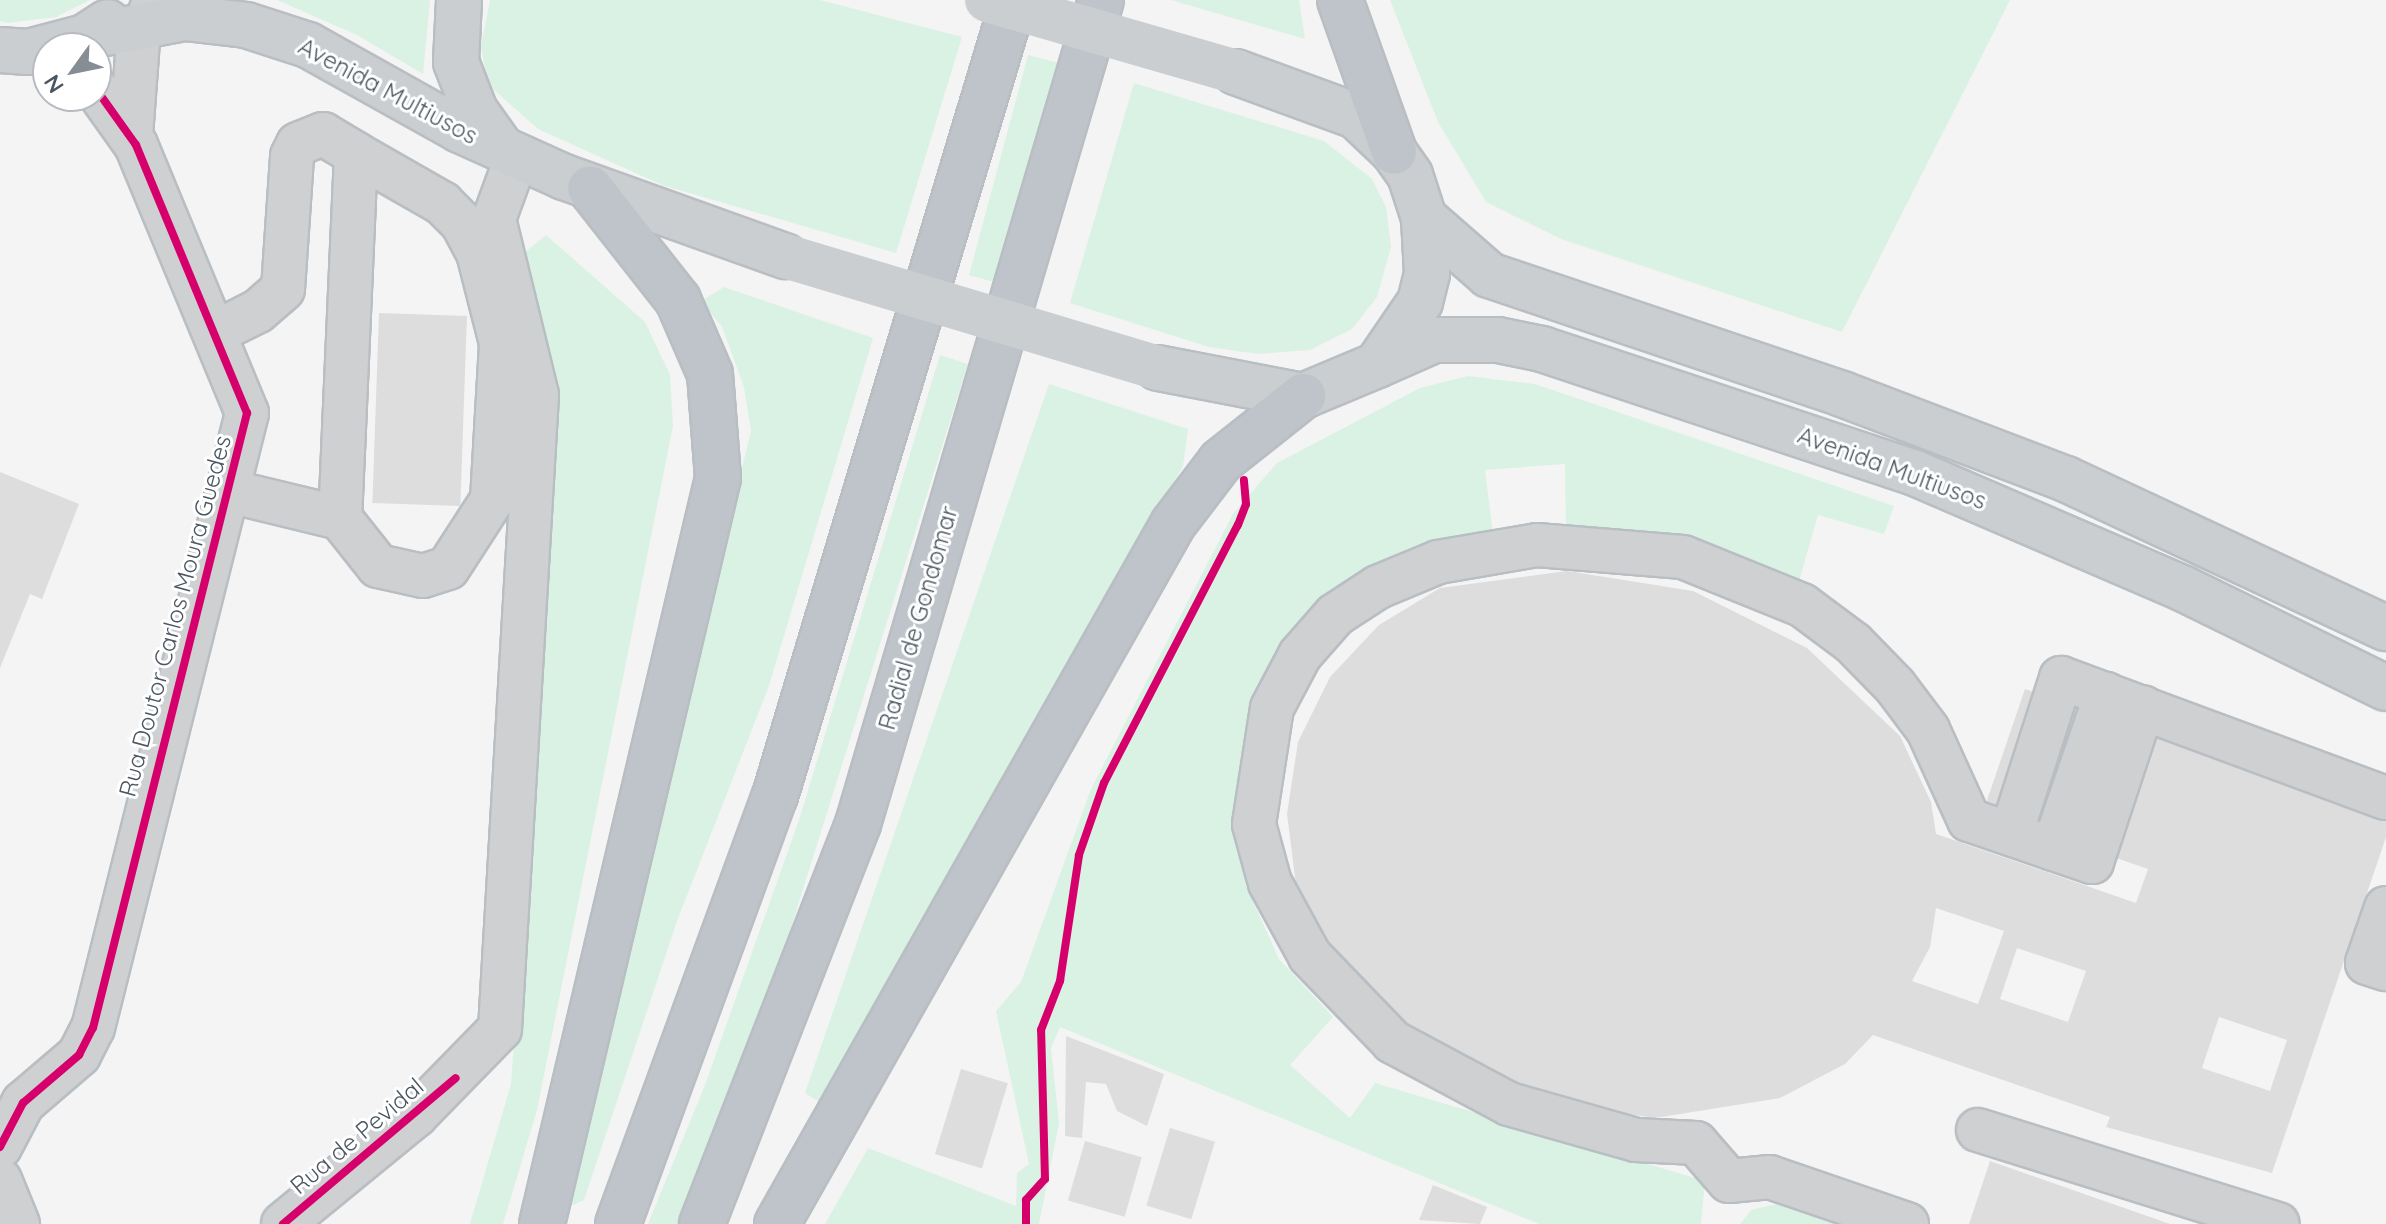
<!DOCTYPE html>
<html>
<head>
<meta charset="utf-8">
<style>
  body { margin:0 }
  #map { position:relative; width:2386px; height:1224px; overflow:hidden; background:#f4f4f4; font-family:Quicksand,sans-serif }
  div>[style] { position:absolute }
  .green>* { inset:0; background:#d9f2e3; transform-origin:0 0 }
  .building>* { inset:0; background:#ddddde; transform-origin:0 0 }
  .roads { filter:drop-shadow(2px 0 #b9bec3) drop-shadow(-2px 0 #b9bec3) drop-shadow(0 2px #b9bec3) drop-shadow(0 -2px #b9bec3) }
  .minor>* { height:42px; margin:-21px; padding:0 21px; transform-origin:21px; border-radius:21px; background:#ced0d2 }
  .major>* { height:44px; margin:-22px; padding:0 22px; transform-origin:22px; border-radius:22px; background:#caced1 }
  .highway>* { height:44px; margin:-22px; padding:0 22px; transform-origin:22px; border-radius:22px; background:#bec4c9 }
  .major-bridge>* { height:44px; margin:-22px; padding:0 22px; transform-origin:22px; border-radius:22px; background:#caced1 }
  .cycleway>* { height:8px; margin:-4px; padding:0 4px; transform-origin:4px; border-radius:4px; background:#d6006c }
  span { translate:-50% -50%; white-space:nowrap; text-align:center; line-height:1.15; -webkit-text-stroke:6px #fff; paint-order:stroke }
  .street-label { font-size:24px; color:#4a5661 }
  .north { position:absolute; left:32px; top:32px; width:80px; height:80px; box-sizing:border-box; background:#fff; border:2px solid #b7bbc0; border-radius:50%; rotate:237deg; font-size:22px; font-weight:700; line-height:32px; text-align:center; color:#4a5661 }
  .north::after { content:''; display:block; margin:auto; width:28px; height:36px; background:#868d94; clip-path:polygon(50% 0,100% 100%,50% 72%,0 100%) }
</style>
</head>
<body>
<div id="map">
  <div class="green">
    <div style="clip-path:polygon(0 0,90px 0,56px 17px,7px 23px,0 21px)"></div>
    <div style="clip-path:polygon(277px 0,430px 0,423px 74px,357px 35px)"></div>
    <div style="clip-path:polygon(490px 0,820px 0,962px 37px,896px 253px,662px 185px,538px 129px,493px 89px,485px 68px,481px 46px)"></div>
    <div style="clip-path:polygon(1171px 0,1299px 0,1305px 39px)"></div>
    <div style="clip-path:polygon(1390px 0,2010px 0,1842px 332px,1561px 239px,1486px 202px,1438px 122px)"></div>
    <div style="left:1028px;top:55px;width:34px;height:228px;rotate:15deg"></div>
    <div style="clip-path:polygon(1134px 83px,1324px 141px,1372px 179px,1386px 207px,1391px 247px,1377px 297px,1352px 329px,1310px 350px,1258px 354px,1209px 347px,1070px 303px)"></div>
    <div style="clip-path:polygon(546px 235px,645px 322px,670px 375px,673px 426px,537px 1110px,503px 1224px,470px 1224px,511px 1084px,522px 933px,518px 258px)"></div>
    <div style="clip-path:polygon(724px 287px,873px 338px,769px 686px,677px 921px,584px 1200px,562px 1210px,751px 431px,744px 387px,722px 327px,701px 301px)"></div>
    <div style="clip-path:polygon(940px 355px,968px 364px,787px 940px,678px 1224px,648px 1224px,705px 1085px,800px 817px)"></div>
    <div style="clip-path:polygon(1468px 376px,1535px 384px,1894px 506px,1884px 534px,1818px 515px,1799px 581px,1684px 546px,1566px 531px,1565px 464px,1485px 470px,1493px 534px,1338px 598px,1236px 807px,1246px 886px,1279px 959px,1333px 1017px,1290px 1065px,1350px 1118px,1375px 1083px,1705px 1181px,1701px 1224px,1539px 1224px,1060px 1027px,1051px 1048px,1059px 1123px,1039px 1224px,825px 1224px,868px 1148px,1016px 1206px,1017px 1173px,1029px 1164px,996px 1011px,1021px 982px,1091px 789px,1233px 514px,1277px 463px,1420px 388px)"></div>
    <div style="clip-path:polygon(1049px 384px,1188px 429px,1183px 466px,1008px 788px,823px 1104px,805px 1093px)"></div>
    <div style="clip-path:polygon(1777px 1204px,1835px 1224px,1740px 1224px,1751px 1210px)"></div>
  </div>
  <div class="building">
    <div style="left:379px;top:313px;width:88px;height:190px;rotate:2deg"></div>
    <div style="clip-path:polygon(0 472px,79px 504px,42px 599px,30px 594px,0 668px)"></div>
    <div style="clip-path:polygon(evenodd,1567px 571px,1693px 591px,1807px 648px,1900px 736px,1931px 802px,1936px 834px,2136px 903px,2148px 869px,1983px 812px,2025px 689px,2386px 813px,2386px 837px,2272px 1173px,2106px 1127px,2110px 1117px,1873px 1035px,1845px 1064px,1780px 1098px,1655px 1118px,1529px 1099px,1416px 1040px,1326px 950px,1296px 885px,1287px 814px,1298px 742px,1330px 677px,1379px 625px,1440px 588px,1567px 571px,1936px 908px,2004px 931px,1978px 1004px,1912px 981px,1930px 947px,1936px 908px,1567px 571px,2017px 948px,2086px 971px,2068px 1022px,2000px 999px,2017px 948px,1567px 571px,2219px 1017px,2287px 1040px,2270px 1091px,2202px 1068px,2219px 1017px)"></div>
    <div style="clip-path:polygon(1066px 1036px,1164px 1074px,1147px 1126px,1117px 1111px,1106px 1084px,1086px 1082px,1082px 1138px,1065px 1136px)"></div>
    <div style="left:961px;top:1069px;width:49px;height:89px;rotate:17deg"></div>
    <div style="left:1170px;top:1128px;width:47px;height:81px;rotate:17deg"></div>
    <div style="left:1085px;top:1141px;width:59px;height:62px;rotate:16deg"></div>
    <div style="clip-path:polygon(1990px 1161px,2170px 1224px,1969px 1224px)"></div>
    <div style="clip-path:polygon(1433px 1185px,1487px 1207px,1480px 1224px,1419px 1220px)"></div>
  </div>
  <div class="roads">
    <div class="minor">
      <div style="left:131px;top:136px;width:95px;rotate:-85.8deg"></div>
      <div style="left:138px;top:41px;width:44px;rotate:-67.5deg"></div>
      <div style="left:218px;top:331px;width:45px;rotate:-26.6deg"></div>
      <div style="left:258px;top:311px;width:33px;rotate:-41deg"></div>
      <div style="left:283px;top:289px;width:133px;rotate:-86.1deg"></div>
      <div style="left:292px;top:156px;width:13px;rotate:-63deg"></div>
      <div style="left:298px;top:144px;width:27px;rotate:-22deg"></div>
      <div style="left:323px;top:134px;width:39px;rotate:31deg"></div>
      <div style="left:356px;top:154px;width:364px;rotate:92.5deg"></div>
      <div style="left:340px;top:518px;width:115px;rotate:-166.4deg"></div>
      <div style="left:340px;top:518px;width:61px;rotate:51.6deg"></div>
      <div style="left:378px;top:566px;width:46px;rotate:12.5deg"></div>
      <div style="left:423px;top:576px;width:26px;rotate:-18deg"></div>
      <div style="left:448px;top:568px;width:81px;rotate:-57.1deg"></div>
      <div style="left:492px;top:500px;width:157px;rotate:-86.7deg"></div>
      <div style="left:501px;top:343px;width:93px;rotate:-104.3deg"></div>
      <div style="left:478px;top:253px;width:34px;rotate:-118deg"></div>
      <div style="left:462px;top:223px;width:28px;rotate:-135deg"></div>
      <div style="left:442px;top:203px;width:99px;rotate:-150.3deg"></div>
      <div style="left:2011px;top:834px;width:164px;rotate:-72.2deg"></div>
      <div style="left:2061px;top:678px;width:346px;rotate:20.3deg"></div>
      <div style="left:2053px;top:849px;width:164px;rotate:-71.1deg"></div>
      <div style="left:2386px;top:908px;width:58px;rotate:109.1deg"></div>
      <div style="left:2367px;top:963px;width:20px;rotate:18deg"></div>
      <div style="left:1978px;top:1130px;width:314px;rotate:17.4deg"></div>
      <div style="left:0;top:1147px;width:50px;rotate:-62.4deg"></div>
      <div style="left:23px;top:1103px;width:74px;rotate:-40.6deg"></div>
      <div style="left:79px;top:1055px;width:30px;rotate:-63deg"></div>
      <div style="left:93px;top:1028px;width:634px;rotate:-75.94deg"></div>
      <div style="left:247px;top:413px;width:290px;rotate:-112.5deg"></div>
      <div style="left:136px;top:145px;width:69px;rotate:-125.5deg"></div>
      <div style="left:0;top:1180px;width:48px;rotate:67.8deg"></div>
      <div style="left:283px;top:1224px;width:172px;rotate:-39.3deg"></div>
      <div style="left:416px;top:1115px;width:120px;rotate:-45.7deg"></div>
      <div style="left:500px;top:1029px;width:635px;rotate:-86.66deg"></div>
      <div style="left:537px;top:395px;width:181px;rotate:-103.7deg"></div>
      <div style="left:494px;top:219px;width:67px;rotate:-69.9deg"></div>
      <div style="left:1907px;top:1224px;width:145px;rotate:-161.1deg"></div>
      <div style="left:1770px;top:1177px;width:41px;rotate:174.4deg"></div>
      <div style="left:1729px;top:1181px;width:50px;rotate:-131deg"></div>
      <div style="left:1696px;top:1143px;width:60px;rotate:-177.1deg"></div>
      <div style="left:1636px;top:1140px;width:132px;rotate:-164.2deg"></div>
      <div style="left:1509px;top:1104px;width:132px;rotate:-151.9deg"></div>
      <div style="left:1393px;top:1042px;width:120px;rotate:-134deg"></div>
      <div style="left:1310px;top:956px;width:83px;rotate:-118.7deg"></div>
      <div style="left:1270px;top:883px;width:61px;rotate:-105.2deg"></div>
      <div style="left:1254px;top:824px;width:117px;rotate:-81.2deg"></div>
      <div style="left:1272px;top:708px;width:60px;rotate:-62.2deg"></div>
      <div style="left:1300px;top:655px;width:53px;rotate:-48.8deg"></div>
      <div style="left:1335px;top:615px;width:51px;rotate:-33.1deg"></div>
      <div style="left:1378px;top:587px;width:65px;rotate:-22.6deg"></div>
      <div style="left:1438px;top:562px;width:100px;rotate:-9.7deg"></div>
      <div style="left:1537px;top:545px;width:146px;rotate:4.7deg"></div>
      <div style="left:1683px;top:557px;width:128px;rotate:22deg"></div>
      <div style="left:1802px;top:605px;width:64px;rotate:36.7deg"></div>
      <div style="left:1853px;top:643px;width:60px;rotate:45.7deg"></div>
      <div style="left:1895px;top:686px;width:55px;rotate:53.1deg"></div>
      <div style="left:1928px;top:730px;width:99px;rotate:65.5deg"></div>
      <div style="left:1969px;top:820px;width:130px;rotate:18.9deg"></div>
      <div style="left:2092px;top:862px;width:163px;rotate:-71.8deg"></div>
    </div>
    <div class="major">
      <div style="left:459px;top:0;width:62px;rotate:92.8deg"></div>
      <div style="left:456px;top:62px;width:53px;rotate:68.8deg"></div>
      <div style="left:475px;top:111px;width:47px;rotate:54.6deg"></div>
      <div style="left:85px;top:37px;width:102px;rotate:-10.8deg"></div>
      <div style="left:185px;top:18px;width:61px;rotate:6.5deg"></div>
      <div style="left:246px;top:25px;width:65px;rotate:17.9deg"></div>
      <div style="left:308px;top:45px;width:174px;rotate:29.2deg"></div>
      <div style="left:460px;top:130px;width:114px;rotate:24.3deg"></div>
      <div style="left:564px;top:177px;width:235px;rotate:19.7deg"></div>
      <div style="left:0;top:50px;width:28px;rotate:4deg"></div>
      <div style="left:28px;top:52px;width:59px;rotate:-14.7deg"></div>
      <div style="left:85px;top:37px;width:27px;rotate:-33deg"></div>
      <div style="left:1424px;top:218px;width:86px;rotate:41.2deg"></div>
      <div style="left:1489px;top:275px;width:373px;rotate:18.6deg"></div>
      <div style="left:1842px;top:394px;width:240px;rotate:20.8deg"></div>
      <div style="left:2066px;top:479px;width:353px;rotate:25deg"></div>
      <div style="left:1377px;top:365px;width:62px;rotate:-23.7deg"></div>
      <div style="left:1434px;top:340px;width:64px"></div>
      <div style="left:1498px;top:340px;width:45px;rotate:11.6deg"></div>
      <div style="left:1542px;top:349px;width:393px;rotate:18.4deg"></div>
      <div style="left:1915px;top:473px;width:293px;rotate:23.3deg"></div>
      <div style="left:2184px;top:589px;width:225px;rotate:26.1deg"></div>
      <div style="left:1158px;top:368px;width:148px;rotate:10.9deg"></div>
      <div style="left:1303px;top:396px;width:80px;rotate:-22.7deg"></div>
      <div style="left:1377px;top:365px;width:76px;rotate:-55.7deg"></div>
      <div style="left:1420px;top:302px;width:29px;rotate:-76deg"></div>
      <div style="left:1427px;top:274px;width:56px;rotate:-93.1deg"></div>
      <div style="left:1424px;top:218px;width:45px;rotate:-108deg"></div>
      <div style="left:1410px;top:175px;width:28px;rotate:-125deg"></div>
      <div style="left:1394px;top:152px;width:52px;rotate:-136.5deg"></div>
      <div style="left:1356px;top:116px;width:128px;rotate:-159.9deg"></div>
    </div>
    <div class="highway">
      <div style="left:1340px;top:0;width:161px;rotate:70.4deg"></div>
      <div style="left:542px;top:1224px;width:766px;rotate:-76.73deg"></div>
      <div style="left:718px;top:478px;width:104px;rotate:-94.4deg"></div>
      <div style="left:710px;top:374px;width:81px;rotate:-113.4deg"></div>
      <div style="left:678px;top:300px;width:142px;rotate:-128.2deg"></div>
      <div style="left:618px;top:1224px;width:456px;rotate:-69.9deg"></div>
      <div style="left:775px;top:796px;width:831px;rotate:-73.29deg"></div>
      <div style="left:702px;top:1224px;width:429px;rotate:-68.7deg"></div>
      <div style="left:858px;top:824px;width:859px;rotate:-73.57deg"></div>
      <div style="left:777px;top:1224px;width:804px;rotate:-60.5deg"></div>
      <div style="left:1173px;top:524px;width:79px;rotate:-52.7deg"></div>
      <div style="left:1221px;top:461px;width:105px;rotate:-38.4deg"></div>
    </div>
  </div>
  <div class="major-bridge">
    <div style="left:987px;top:0;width:259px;rotate:16.1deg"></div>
    <div style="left:785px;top:256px;width:389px;rotate:16.7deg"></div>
  </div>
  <div class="cycleway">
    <div style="left:0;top:1147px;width:50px;rotate:-62.4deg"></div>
    <div style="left:23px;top:1103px;width:74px;rotate:-40.6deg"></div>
    <div style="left:79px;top:1055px;width:30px;rotate:-63deg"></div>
    <div style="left:93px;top:1028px;width:634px;rotate:-75.94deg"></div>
    <div style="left:247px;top:413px;width:290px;rotate:-112.5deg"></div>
    <div style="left:136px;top:145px;width:69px;rotate:-125.5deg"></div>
    <div style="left:283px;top:1224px;width:226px;rotate:-40.2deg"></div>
    <div style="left:1026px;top:1224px;width:24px;rotate:-90deg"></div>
    <div style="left:1026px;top:1200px;width:28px;rotate:-48deg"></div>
    <div style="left:1045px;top:1179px;width:149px;rotate:-91.5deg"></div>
    <div style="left:1041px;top:1030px;width:53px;rotate:-68.8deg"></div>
    <div style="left:1060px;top:981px;width:127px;rotate:-81.4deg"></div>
    <div style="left:1079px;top:855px;width:76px;rotate:-70.9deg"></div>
    <div style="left:1104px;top:783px;width:291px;rotate:-62.6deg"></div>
    <div style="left:1238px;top:525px;width:22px;rotate:-69deg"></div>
    <div style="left:1246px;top:504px;width:24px;rotate:-95deg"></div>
  </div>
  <div class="street-label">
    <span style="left:388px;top:91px;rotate:28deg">Avenida Multiusos</span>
    <span style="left:1892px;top:468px;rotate:20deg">Avenida Multiusos</span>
    <span style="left:175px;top:616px;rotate:-75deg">Rua Doutor Carlos Moura Guedes</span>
    <span style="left:918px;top:618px;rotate:-74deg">Radial de Gondomar</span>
    <span style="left:357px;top:1136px;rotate:-40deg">Rua de Pevidal</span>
  </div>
  <div class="north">N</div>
</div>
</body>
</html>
